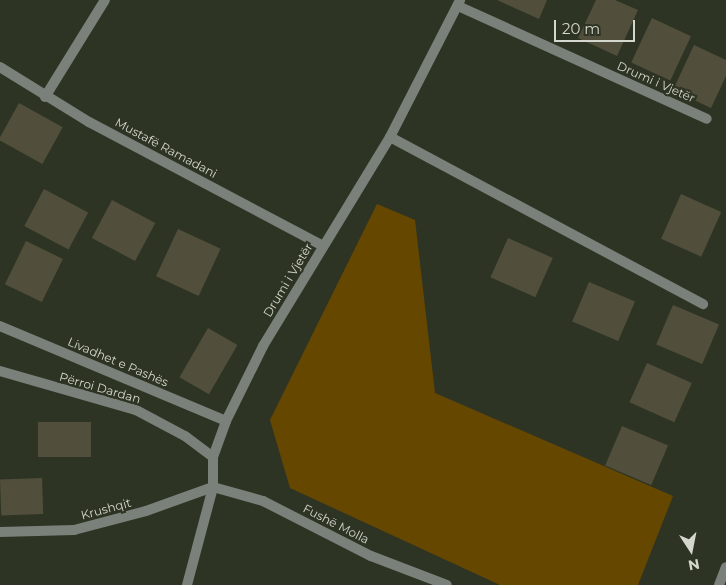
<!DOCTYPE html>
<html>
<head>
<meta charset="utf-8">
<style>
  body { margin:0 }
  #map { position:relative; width:726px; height:585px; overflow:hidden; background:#2e3424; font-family:Montserrat,sans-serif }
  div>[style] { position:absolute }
  .green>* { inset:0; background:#664700 }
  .building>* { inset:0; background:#514f3c; transform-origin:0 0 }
  .minor>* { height:10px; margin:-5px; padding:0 5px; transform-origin:5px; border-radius:5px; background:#7a817a }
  span { translate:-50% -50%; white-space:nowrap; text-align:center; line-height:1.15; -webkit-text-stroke:4.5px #2e3424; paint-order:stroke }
  .street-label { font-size:12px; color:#d3d7cd }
  .north { position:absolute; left:666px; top:525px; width:50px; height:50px; -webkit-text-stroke:4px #2e3424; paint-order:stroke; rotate:169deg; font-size:14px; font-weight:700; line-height:20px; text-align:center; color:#d3d7cd }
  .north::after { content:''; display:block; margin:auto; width:18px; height:22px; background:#d3d7cd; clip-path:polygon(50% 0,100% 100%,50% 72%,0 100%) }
  .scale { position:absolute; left:554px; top:20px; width:81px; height:22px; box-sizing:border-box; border:2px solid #d3d7cd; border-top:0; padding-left:6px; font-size:15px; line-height:18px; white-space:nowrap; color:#d3d7cd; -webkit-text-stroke:4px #2e3424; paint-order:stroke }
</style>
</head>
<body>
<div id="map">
  <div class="green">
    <div style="clip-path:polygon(377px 204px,415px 220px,435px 393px,673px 496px,638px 585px,500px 585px,290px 488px,270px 420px)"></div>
  </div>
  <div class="building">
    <div style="clip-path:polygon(497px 0,547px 0,539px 19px)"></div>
    <div style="clip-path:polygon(596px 0,615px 0,638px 10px,617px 56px,578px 38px)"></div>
    <div style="left:652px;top:18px;width:43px;height:49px;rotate:25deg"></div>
    <div style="clip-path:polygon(694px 45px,726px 60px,726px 76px,711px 108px,673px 90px)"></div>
    <div style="left:19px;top:103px;width:50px;height:42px;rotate:29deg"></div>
    <div style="left:44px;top:189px;width:50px;height:42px;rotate:28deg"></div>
    <div style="left:681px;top:194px;width:44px;height:49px;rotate:24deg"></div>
    <div style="left:112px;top:200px;width:49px;height:43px;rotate:28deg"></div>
    <div style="left:178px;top:229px;width:47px;height:52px;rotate:25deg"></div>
    <div style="left:508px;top:238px;width:49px;height:43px;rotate:24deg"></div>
    <div style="left:26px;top:241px;width:41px;height:48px;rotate:26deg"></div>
    <div style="left:589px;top:282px;width:50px;height:43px;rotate:23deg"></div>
    <div style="left:673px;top:305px;width:50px;height:43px;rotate:23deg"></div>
    <div style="left:208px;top:328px;width:34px;height:57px;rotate:30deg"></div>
    <div style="left:647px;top:363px;width:49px;height:43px;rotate:24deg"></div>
    <div style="left:38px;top:422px;width:53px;height:35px"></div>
    <div style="left:622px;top:426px;width:50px;height:43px;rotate:23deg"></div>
    <div style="left:42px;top:478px;width:36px;height:42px;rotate:88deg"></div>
  </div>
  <div class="minor">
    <div style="left:458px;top:6px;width:273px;rotate:24.4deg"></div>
    <div style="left:0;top:67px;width:105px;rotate:31.7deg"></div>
    <div style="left:89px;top:122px;width:265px;rotate:27.9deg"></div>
    <div style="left:45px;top:97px;width:114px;rotate:-58.3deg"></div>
    <div style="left:390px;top:137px;width:355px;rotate:28.1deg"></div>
    <div style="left:0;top:326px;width:245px;rotate:22.8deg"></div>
    <div style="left:0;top:371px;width:141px;rotate:16deg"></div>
    <div style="left:136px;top:410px;width:55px;rotate:28deg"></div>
    <div style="left:185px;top:436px;width:35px;rotate:37deg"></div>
    <div style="left:0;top:532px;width:74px;rotate:-1.5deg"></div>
    <div style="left:74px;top:530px;width:74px;rotate:-14.8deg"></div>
    <div style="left:146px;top:511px;width:71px;rotate:-19.7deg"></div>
    <div style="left:213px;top:487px;width:52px;rotate:15.6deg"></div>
    <div style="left:263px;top:501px;width:121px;rotate:27deg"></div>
    <div style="left:371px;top:556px;width:81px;rotate:20.9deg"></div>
    <div style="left:187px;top:585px;width:101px;rotate:-75.1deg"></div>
    <div style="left:213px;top:487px;width:30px;rotate:-90deg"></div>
    <div style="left:213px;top:457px;width:38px;rotate:-70deg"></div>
    <div style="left:226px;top:421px;width:84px;rotate:-63.7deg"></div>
    <div style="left:263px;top:346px;width:245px;rotate:-58.7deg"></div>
    <div style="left:390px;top:137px;width:154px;rotate:-62.9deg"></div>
    <div style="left:719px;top:585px;width:19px;rotate:-69deg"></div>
  </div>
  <div class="street-label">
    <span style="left:656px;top:82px;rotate:24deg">Drumi i Vjetër</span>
    <span style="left:166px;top:148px;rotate:28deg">Mustafë Ramadani</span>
    <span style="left:288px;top:280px;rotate:-59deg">Drumi i Vjetër</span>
    <span style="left:118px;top:362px;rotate:23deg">Livadhet e Pashës</span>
    <span style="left:100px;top:388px;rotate:16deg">Përroi Dardan</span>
    <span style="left:106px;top:509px;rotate:-15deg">Krushqit</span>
    <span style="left:336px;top:524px;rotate:27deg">Fushë Molla</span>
  </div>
  <div class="north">N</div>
  <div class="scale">20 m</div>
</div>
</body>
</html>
